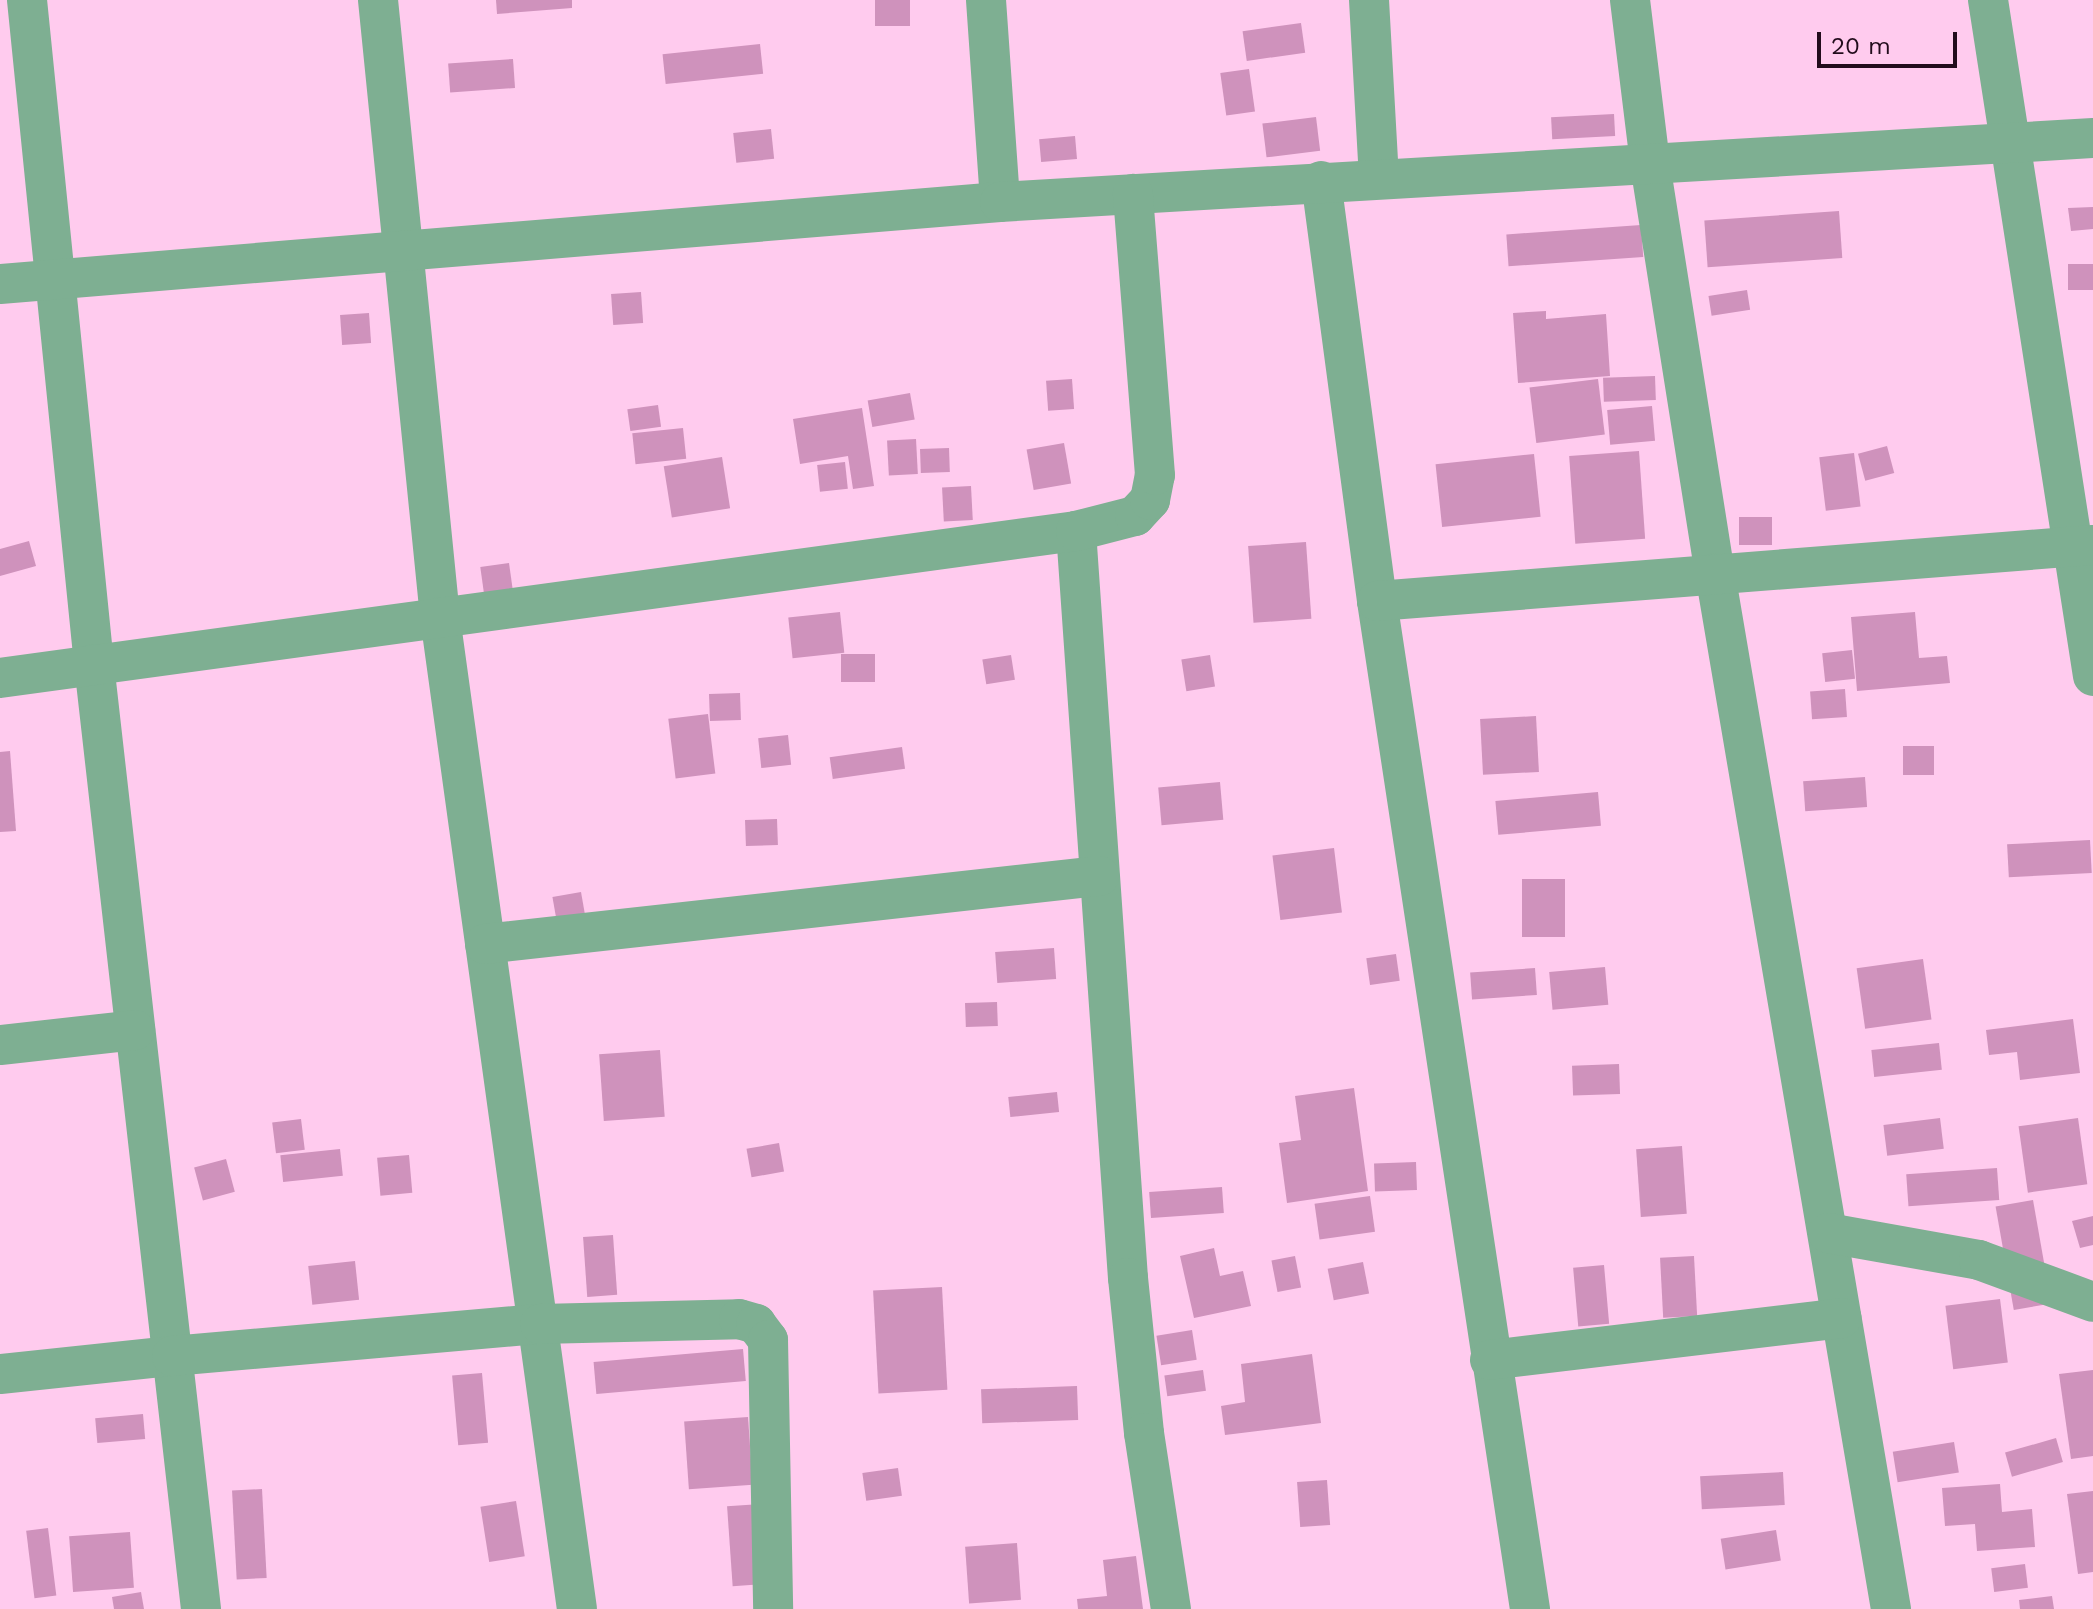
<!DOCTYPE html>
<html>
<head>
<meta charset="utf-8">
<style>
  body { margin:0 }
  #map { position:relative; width:2093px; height:1609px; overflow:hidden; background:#ffcbee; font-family:"Work Sans",sans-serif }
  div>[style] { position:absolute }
  .building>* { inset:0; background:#cf92bc; transform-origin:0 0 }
  .minor>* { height:40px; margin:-20px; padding:0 20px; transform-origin:20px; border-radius:20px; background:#7eaf92 }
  span { translate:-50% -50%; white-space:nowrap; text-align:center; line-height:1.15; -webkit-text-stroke:7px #ffcbee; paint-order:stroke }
  .scale { position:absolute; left:1817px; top:32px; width:140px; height:36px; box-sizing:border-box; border:4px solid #220c1c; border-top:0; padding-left:10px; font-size:24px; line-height:28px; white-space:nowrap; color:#220c1c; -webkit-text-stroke:6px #ffcbee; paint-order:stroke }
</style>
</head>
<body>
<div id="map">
  <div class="building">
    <div style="clip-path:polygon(496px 0,572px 0,572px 8px,497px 14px)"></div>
    <div style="left:875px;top:0;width:35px;height:26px"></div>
    <div style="left:1301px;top:23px;width:30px;height:59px;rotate:82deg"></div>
    <div style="left:760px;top:44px;width:30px;height:98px;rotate:84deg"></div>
    <div style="left:513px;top:59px;width:29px;height:65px;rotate:86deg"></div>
    <div style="left:1249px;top:69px;width:43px;height:29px;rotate:82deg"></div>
    <div style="left:1614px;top:114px;width:22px;height:63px;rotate:87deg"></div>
    <div style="left:1316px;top:117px;width:34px;height:54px;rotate:83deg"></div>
    <div style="left:771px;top:129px;width:30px;height:38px;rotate:84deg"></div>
    <div style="left:1075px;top:136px;width:23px;height:36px;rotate:85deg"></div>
    <div style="clip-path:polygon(2093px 207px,2093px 229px,2071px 231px,2068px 208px)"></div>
    <div style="left:1839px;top:211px;width:47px;height:135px;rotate:86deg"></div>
    <div style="left:1641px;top:225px;width:32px;height:135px;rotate:86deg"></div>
    <div style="left:2093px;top:264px;width:26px;height:25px;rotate:90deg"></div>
    <div style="left:1747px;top:290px;width:20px;height:39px;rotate:81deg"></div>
    <div style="left:641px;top:292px;width:31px;height:30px;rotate:86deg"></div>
    <div style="clip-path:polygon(1546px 311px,1546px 319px,1606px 314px,1610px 376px,1518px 383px,1513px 313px)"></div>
    <div style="left:369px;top:313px;width:30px;height:29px;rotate:86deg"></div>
    <div style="left:1655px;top:376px;width:24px;height:52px;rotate:88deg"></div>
    <div style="left:1072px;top:379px;width:30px;height:26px;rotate:86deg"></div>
    <div style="left:1598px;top:379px;width:56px;height:69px;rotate:83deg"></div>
    <div style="left:910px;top:393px;width:27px;height:43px;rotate:80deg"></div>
    <div style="left:658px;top:405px;width:22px;height:31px;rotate:82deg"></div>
    <div style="left:1652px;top:406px;width:35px;height:45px;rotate:85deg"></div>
    <div style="clip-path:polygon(862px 408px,874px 486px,853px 489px,848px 456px,800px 464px,793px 419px)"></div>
    <div style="left:683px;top:428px;width:31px;height:51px;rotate:84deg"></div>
    <div style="left:916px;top:439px;width:35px;height:29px;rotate:87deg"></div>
    <div style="left:1064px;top:443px;width:41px;height:38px;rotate:80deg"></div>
    <div style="left:1887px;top:446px;width:28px;height:30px;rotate:75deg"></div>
    <div style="left:949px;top:448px;width:24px;height:29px;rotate:88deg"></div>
    <div style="left:1639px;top:451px;width:88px;height:70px;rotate:86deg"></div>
    <div style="left:1854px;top:453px;width:54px;height:35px;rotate:83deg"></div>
    <div style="left:1534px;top:454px;width:63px;height:99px;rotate:84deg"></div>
    <div style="left:722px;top:457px;width:52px;height:59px;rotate:81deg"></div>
    <div style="left:845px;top:462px;width:27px;height:28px;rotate:84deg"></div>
    <div style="left:971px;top:486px;width:34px;height:29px;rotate:87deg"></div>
    <div style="left:1739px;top:517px;width:33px;height:28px"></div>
    <div style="clip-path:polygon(29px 541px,36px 566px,0 576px,0 549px)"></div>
    <div style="left:1306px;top:542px;width:77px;height:58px;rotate:86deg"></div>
    <div style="left:509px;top:563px;width:34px;height:29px;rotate:82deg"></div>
    <div style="left:840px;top:612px;width:41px;height:52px;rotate:84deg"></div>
    <div style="clip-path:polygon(1915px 612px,1919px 658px,1947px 656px,1950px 683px,1857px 691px,1851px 617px)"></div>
    <div style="left:1852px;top:650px;width:29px;height:30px;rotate:84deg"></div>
    <div style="left:875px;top:654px;width:28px;height:34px;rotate:90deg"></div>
    <div style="left:1011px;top:655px;width:25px;height:29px;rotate:81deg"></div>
    <div style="left:1210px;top:655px;width:32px;height:29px;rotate:81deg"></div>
    <div style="left:1845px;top:689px;width:28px;height:35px;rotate:86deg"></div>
    <div style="left:740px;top:693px;width:27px;height:31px;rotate:88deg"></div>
    <div style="left:708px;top:714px;width:60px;height:40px;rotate:83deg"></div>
    <div style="left:1536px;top:716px;width:56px;height:56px;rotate:87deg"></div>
    <div style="left:788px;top:735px;width:30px;height:30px;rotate:84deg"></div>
    <div style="left:1903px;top:746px;width:31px;height:29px"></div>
    <div style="left:902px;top:747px;width:22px;height:73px;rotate:82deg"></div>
    <div style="clip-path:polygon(10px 751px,16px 831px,0 832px,0 752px)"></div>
    <div style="left:1865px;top:777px;width:30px;height:62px;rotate:86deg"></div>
    <div style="left:1220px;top:782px;width:38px;height:62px;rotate:85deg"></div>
    <div style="left:1598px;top:792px;width:34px;height:103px;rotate:85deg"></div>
    <div style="left:777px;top:819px;width:26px;height:32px;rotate:88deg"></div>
    <div style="left:2090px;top:840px;width:33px;height:83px;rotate:87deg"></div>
    <div style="left:1334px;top:848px;width:65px;height:62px;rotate:83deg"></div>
    <div style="left:1565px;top:879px;width:58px;height:43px;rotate:90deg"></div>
    <div style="left:581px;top:892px;width:34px;height:29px;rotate:80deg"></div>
    <div style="left:1054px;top:948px;width:31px;height:59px;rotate:86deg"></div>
    <div style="left:1396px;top:954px;width:27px;height:30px;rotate:82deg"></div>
    <div style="left:1923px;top:959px;width:61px;height:67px;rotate:82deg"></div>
    <div style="left:1605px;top:967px;width:38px;height:56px;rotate:85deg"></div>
    <div style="left:1535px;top:968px;width:27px;height:65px;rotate:86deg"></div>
    <div style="left:997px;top:1002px;width:24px;height:32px;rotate:88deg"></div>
    <div style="clip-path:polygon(2073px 1019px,2080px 1073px,2020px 1080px,2017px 1052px,1989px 1055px,1986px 1030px)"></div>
    <div style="left:1939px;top:1043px;width:27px;height:68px;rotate:84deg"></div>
    <div style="left:660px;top:1050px;width:67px;height:61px;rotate:86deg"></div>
    <div style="left:1619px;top:1064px;width:30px;height:47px;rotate:88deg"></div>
    <div style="clip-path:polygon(1354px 1088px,1368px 1191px,1287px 1203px,1279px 1143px,1301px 1140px,1295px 1096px)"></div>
    <div style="left:1057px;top:1092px;width:20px;height:49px;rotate:84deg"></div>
    <div style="left:1940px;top:1118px;width:31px;height:57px;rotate:83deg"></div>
    <div style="left:2078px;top:1118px;width:67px;height:60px;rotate:82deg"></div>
    <div style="left:301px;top:1119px;width:31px;height:29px;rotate:83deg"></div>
    <div style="left:779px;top:1143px;width:29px;height:33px;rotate:80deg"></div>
    <div style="left:1682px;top:1146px;width:68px;height:46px;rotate:86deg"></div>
    <div style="left:340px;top:1149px;width:27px;height:60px;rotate:84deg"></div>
    <div style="left:409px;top:1155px;width:38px;height:32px;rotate:85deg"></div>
    <div style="left:226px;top:1159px;width:34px;height:33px;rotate:75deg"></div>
    <div style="left:1416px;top:1162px;width:28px;height:42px;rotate:88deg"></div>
    <div style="left:1997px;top:1168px;width:32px;height:91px;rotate:86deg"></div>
    <div style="left:1222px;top:1187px;width:26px;height:73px;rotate:86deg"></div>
    <div style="left:1370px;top:1196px;width:36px;height:56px;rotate:82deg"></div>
    <div style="left:2033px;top:1200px;width:105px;height:38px;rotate:80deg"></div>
    <div style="clip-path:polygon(2093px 1216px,2093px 1245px,2080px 1248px,2072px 1221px)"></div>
    <div style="left:613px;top:1235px;width:60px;height:30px;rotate:86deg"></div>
    <div style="clip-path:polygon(1214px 1248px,1220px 1276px,1243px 1271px,1251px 1306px,1194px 1318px,1180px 1256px)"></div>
    <div style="left:1295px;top:1256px;width:32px;height:24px;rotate:79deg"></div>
    <div style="left:1694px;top:1256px;width:60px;height:34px;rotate:87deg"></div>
    <div style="left:355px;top:1261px;width:39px;height:47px;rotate:84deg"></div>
    <div style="left:1363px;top:1262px;width:32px;height:36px;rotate:79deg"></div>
    <div style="left:1604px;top:1265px;width:59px;height:31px;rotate:85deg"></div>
    <div style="left:942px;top:1287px;width:103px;height:69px;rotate:87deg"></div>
    <div style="left:2000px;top:1299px;width:64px;height:55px;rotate:83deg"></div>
    <div style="left:1192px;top:1330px;width:30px;height:36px;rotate:81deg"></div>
    <div style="left:743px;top:1349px;width:32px;height:150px;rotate:85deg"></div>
    <div style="clip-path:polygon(1312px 1354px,1321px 1423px,1225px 1435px,1221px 1406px,1245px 1402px,1241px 1364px)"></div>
    <div style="left:1203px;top:1370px;width:21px;height:39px;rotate:82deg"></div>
    <div style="clip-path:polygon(2093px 1370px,2093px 1456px,2071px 1459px,2059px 1374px)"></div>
    <div style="left:482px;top:1373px;width:70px;height:30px;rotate:85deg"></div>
    <div style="left:1077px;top:1386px;width:34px;height:96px;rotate:88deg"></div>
    <div style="left:143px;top:1414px;width:25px;height:48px;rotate:85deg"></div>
    <div style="left:748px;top:1417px;width:68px;height:64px;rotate:86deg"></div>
    <div style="left:2056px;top:1438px;width:25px;height:53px;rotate:74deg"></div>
    <div style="left:1954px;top:1442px;width:31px;height:62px;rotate:81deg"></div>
    <div style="left:898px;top:1468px;width:28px;height:36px;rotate:82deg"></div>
    <div style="left:1783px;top:1472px;width:33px;height:83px;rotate:87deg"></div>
    <div style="left:1327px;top:1480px;width:45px;height:30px;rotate:86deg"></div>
    <div style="clip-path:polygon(2000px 1484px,2002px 1512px,2032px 1509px,2035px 1547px,1977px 1551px,1975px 1524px,1945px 1526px,1942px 1488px)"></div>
    <div style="left:262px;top:1489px;width:89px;height:30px;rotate:87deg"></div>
    <div style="clip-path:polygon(2093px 1491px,2093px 1572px,2078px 1574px,2067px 1494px)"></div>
    <div style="left:516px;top:1501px;width:56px;height:36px;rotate:81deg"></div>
    <div style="left:761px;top:1504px;width:80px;height:34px;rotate:86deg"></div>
    <div style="left:48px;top:1528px;width:68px;height:22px;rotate:83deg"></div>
    <div style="left:1776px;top:1530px;width:31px;height:56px;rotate:81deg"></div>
    <div style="left:130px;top:1532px;width:56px;height:61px;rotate:86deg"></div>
    <div style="left:1017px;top:1543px;width:57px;height:52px;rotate:86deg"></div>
    <div style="clip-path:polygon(1136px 1556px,1143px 1609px,1078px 1609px,1077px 1599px,1107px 1596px,1103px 1560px)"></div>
    <div style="left:2025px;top:1564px;width:24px;height:34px;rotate:83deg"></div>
    <div style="clip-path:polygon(141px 1592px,144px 1609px,114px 1609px,112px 1597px)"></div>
    <div style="clip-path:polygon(2052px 1596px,2054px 1609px,2020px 1609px,2019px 1600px)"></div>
  </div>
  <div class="minor">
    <div style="left:27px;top:0;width:667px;rotate:84.24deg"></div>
    <div style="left:94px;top:664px;width:951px;rotate:83.54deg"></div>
    <div style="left:378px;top:0;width:620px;rotate:84.26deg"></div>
    <div style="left:440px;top:617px;width:1001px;rotate:82.14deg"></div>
    <div style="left:986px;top:0;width:202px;rotate:86deg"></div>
    <div style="left:1369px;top:0;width:179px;rotate:86.8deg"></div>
    <div style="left:1630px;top:0;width:165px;rotate:83deg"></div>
    <div style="left:1650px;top:164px;width:414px;rotate:81deg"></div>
    <div style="left:1715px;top:573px;width:1051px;rotate:80.36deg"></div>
    <div style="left:1988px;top:0;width:684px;rotate:81.17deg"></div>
    <div style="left:1321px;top:181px;width:424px;rotate:82.4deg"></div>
    <div style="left:1377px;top:601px;width:1020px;rotate:81.37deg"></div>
    <div style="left:0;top:284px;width:1003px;rotate:-4.69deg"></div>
    <div style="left:1000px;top:202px;width:1095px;rotate:-3.35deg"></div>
    <div style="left:1076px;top:531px;width:749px;rotate:86.02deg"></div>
    <div style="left:1128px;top:1278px;width:156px;rotate:84.1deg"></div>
    <div style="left:1144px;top:1433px;width:178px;rotate:81.3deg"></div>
    <div style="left:1377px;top:601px;width:718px;rotate:-4.47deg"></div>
    <div style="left:0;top:678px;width:1086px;rotate:-7.78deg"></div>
    <div style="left:1076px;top:531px;width:61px;rotate:-14.3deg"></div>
    <div style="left:1135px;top:516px;width:22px;rotate:-47deg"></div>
    <div style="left:1150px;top:500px;width:25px;rotate:-79deg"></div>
    <div style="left:1155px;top:475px;width:282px;rotate:-94.5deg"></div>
    <div style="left:485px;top:944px;width:618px;rotate:-6.32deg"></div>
    <div style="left:0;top:1045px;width:136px;rotate:-6.3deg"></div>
    <div style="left:1828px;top:1233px;width:153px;rotate:10.1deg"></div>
    <div style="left:1979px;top:1260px;width:121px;rotate:20.2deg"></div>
    <div style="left:1490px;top:1360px;width:354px;rotate:-6.8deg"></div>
    <div style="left:0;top:1374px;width:173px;rotate:-6deg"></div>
    <div style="left:172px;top:1356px;width:369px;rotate:-5deg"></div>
    <div style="left:540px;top:1324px;width:199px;rotate:-1.4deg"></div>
    <div style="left:739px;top:1319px;width:18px;rotate:16deg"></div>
    <div style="left:756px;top:1324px;width:20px;rotate:53deg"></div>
    <div style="left:768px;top:1340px;width:269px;rotate:88.9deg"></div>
  </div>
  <div class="scale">20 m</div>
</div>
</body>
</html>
